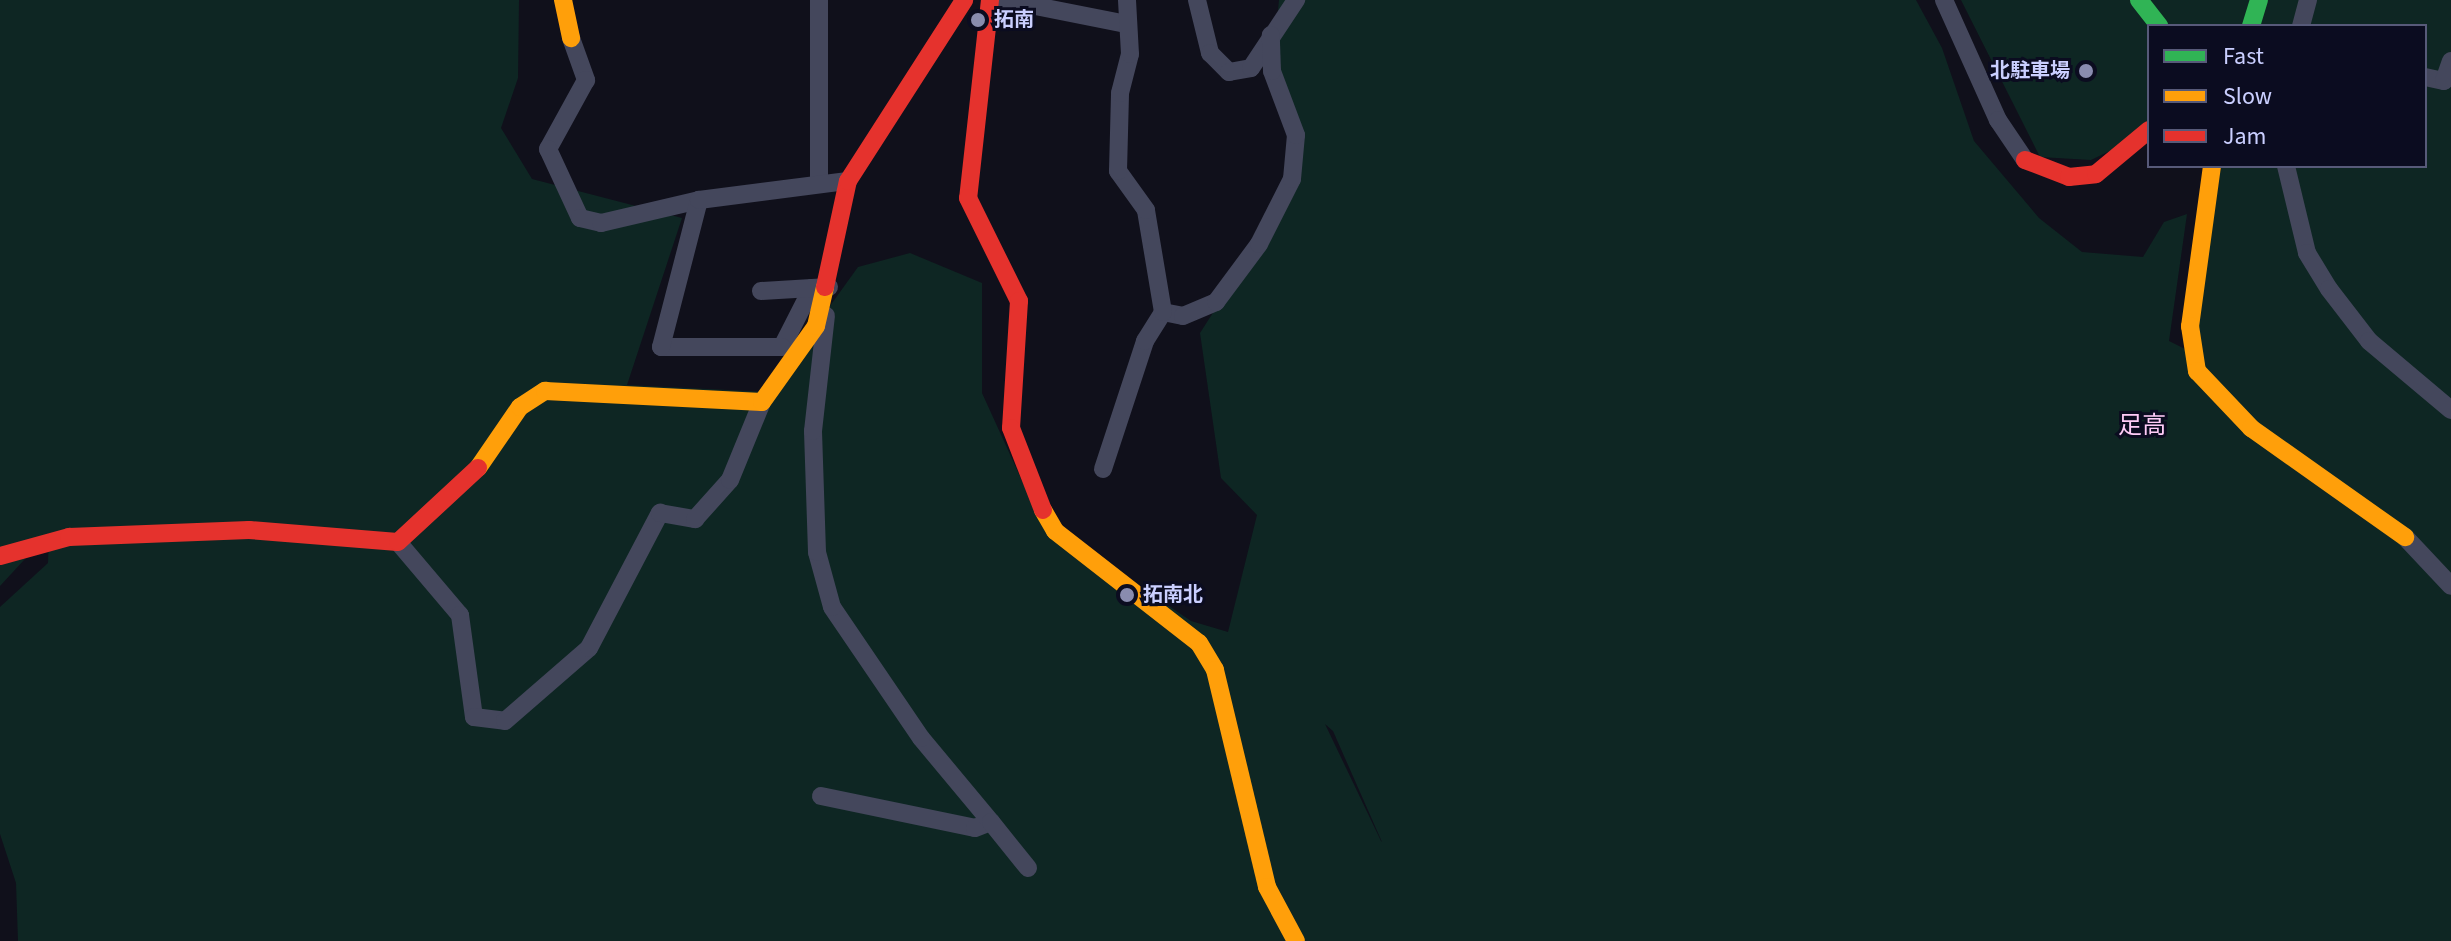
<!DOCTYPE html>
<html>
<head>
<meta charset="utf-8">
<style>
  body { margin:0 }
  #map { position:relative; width:2451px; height:941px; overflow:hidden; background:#10101b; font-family:"Source Sans 3","Noto Sans JP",sans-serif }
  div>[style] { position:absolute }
  .green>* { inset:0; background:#0e2623 }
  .street>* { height:18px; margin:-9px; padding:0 9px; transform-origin:9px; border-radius:9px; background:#44475c }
  .fast>* { height:18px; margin:-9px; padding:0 9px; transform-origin:9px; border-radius:9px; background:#30b455 }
  .slow>* { height:18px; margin:-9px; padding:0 9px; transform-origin:9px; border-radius:9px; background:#ff9f0a }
  .jam>* { height:18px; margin:-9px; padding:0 9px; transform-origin:9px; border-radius:9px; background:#e5322d }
  .dots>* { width:22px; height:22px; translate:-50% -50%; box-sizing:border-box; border:4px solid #0b0c20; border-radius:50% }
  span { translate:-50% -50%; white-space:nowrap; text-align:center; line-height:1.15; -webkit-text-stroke:6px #0b0c20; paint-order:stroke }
  .poi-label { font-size:20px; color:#cacfff; font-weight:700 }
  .left { translate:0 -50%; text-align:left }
  .right { translate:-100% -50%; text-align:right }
  .quarter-label { font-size:24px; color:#ffccf7 }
  .legend { position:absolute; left:2147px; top:24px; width:280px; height:144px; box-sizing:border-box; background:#0b0c20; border:2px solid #575a79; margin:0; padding:10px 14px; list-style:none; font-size:24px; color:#cacfff }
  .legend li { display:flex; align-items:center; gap:16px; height:40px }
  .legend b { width:40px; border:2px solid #575a79 }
</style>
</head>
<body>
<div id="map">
  <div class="green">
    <div style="clip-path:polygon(evenodd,0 0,519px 0,518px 78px,501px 128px,532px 179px,682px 218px,627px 385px,768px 392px,858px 267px,910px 253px,982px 283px,982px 393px,1039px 518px,1191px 621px,1228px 632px,1257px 515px,1221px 478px,1200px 333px,1291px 191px,1296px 135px,1272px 71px,1279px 0,1916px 0,1942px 48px,1974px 141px,2039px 218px,2082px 252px,2143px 257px,2164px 222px,2187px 214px,2169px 341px,2193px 353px,2221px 166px,2425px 166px,2425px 26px,2149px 26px,2149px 132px,2091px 160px,2040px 157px,1961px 0,2451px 0,2451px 941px,18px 941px,16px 883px,0 834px,0 607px,48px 563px,49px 533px,0 586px,0 0,1325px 724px,1333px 731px,1382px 842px,1381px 841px,1325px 724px)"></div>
  </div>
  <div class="street">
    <div style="left:819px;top:0;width:179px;rotate:90deg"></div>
    <div style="left:1005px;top:0;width:123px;rotate:11.2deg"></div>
    <div style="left:1197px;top:0;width:55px;rotate:76.2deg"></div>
    <div style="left:1210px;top:53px;width:27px;rotate:45deg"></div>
    <div style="left:1229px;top:72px;width:22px;rotate:-10deg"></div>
    <div style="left:1251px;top:68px;width:82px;rotate:-56.5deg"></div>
    <div style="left:1944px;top:0;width:132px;rotate:65.8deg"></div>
    <div style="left:1998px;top:120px;width:48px;rotate:56deg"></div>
    <div style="left:2301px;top:26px;width:27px;rotate:-75deg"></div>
    <div style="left:571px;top:38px;width:45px;rotate:70.3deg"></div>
    <div style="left:586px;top:80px;width:79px;rotate:118.8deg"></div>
    <div style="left:548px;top:149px;width:76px;rotate:65.1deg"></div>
    <div style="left:580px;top:218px;width:22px;rotate:13deg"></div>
    <div style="left:601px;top:223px;width:101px;rotate:-13.2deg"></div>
    <div style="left:2425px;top:77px;width:19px;rotate:12deg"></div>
    <div style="left:2444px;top:81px;width:21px;rotate:-71deg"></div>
    <div style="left:2286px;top:166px;width:89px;rotate:76.4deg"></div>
    <div style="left:2307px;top:253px;width:42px;rotate:58.6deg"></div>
    <div style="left:2329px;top:289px;width:66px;rotate:52.4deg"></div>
    <div style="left:2369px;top:341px;width:107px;rotate:40.1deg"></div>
    <div style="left:829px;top:287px;width:17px;rotate:177deg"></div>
    <div style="left:812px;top:288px;width:66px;rotate:117deg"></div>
    <div style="left:782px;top:347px;width:121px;rotate:180deg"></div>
    <div style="left:661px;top:347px;width:152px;rotate:-75.5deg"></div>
    <div style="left:699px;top:200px;width:150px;rotate:-7.3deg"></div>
    <div style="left:761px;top:291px;width:51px;rotate:-3.4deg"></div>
    <div style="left:1163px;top:312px;width:20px;rotate:11deg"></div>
    <div style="left:1183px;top:316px;width:36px;rotate:-23deg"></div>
    <div style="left:1216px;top:302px;width:72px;rotate:-53.4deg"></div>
    <div style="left:1259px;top:244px;width:73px;rotate:-63.1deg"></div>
    <div style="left:1292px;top:179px;width:44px;rotate:-84.8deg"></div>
    <div style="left:1296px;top:135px;width:68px;rotate:-110.6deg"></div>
    <div style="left:1272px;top:71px;width:36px;rotate:-92deg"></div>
    <div style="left:1103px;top:469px;width:135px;rotate:-71.8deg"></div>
    <div style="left:1145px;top:341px;width:34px;rotate:-58deg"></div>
    <div style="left:1163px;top:312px;width:103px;rotate:-99.5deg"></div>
    <div style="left:1146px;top:210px;width:48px;rotate:-125.7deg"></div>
    <div style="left:1118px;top:171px;width:78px;rotate:-88.5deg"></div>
    <div style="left:1120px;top:93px;width:40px;rotate:-75.6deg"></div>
    <div style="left:1130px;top:54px;width:54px;rotate:-93.2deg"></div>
    <div style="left:2405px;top:537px;width:67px;rotate:46.8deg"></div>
    <div style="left:398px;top:542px;width:96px;rotate:49.7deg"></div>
    <div style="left:460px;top:615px;width:103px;rotate:82.2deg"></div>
    <div style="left:474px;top:717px;width:31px;rotate:7deg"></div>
    <div style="left:505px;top:721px;width:111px;rotate:-41deg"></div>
    <div style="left:589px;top:648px;width:153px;rotate:-62.3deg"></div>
    <div style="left:660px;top:513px;width:36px;rotate:10deg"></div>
    <div style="left:695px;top:519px;width:52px;rotate:-48.1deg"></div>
    <div style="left:730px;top:480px;width:84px;rotate:-67.7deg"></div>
    <div style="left:821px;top:796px;width:157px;rotate:11.7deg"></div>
    <div style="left:975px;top:828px;width:17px;rotate:-21deg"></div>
    <div style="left:991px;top:822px;width:109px;rotate:-129.8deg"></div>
    <div style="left:921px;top:738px;width:158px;rotate:-124.2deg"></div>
    <div style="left:832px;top:607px;width:57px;rotate:-105.3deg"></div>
    <div style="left:817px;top:552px;width:121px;rotate:-91.9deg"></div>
    <div style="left:813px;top:431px;width:116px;rotate:-83.6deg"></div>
    <div style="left:991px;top:822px;width:59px;rotate:51.2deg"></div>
  </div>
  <div class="fast">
    <div style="left:2139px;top:0;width:33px;rotate:52deg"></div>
    <div style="left:2251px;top:26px;width:27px;rotate:-73deg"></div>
  </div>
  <div class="slow">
    <div style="left:563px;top:0;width:39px;rotate:78deg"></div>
    <div style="left:2212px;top:166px;width:162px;rotate:97.8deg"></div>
    <div style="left:2190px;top:326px;width:46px;rotate:81.2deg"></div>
    <div style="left:2197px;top:371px;width:79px;rotate:46.5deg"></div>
    <div style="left:2251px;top:428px;width:189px;rotate:35.3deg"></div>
    <div style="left:478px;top:468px;width:74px;rotate:-55.5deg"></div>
    <div style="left:520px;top:407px;width:30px;rotate:-33deg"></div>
    <div style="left:545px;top:391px;width:217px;rotate:2.9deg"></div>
    <div style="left:762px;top:402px;width:93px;rotate:-54.6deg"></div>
    <div style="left:816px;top:326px;width:40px;rotate:-77deg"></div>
    <div style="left:1043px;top:510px;width:24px;rotate:60deg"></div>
    <div style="left:1055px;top:531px;width:182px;rotate:37.9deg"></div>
    <div style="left:1199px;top:643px;width:31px;rotate:59deg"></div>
    <div style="left:1215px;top:670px;width:223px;rotate:76.5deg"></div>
    <div style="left:1267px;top:887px;width:61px;rotate:61.8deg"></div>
  </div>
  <div class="jam">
    <div style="left:990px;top:0;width:199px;rotate:96.3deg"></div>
    <div style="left:968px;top:198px;width:115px;rotate:63.7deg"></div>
    <div style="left:1019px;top:301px;width:127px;rotate:93.6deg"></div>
    <div style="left:1011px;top:428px;width:88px;rotate:68.7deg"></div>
    <div style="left:2025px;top:160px;width:47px;rotate:21.1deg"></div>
    <div style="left:2069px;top:177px;width:27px;rotate:-6deg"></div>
    <div style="left:2096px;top:174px;width:69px;rotate:-39.7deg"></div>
    <div style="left:825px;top:287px;width:108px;rotate:-77.8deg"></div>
    <div style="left:848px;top:181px;width:215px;rotate:-57.3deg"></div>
    <div style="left:0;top:556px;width:72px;rotate:-15.4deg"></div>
    <div style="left:69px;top:537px;width:180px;rotate:-2.2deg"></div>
    <div style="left:249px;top:530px;width:149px;rotate:4.6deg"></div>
    <div style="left:398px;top:542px;width:109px;rotate:-42.8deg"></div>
  </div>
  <div class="dots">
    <div style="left:978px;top:20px;background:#898caf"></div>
    <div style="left:2086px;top:71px;background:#898caf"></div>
    <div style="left:1127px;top:595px;background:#898caf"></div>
  </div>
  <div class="poi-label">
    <span class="left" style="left:994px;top:20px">拓南</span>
    <span class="right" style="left:2070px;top:71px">北駐車場</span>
    <span class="left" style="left:1143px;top:595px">拓南北</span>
  </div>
  <div class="quarter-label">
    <span style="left:2142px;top:426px">足高</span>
  </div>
  <ul class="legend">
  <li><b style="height:10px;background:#30b455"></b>Fast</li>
  <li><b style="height:10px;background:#ff9f0a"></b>Slow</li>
  <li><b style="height:10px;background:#e5322d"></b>Jam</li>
  </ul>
</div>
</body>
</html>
